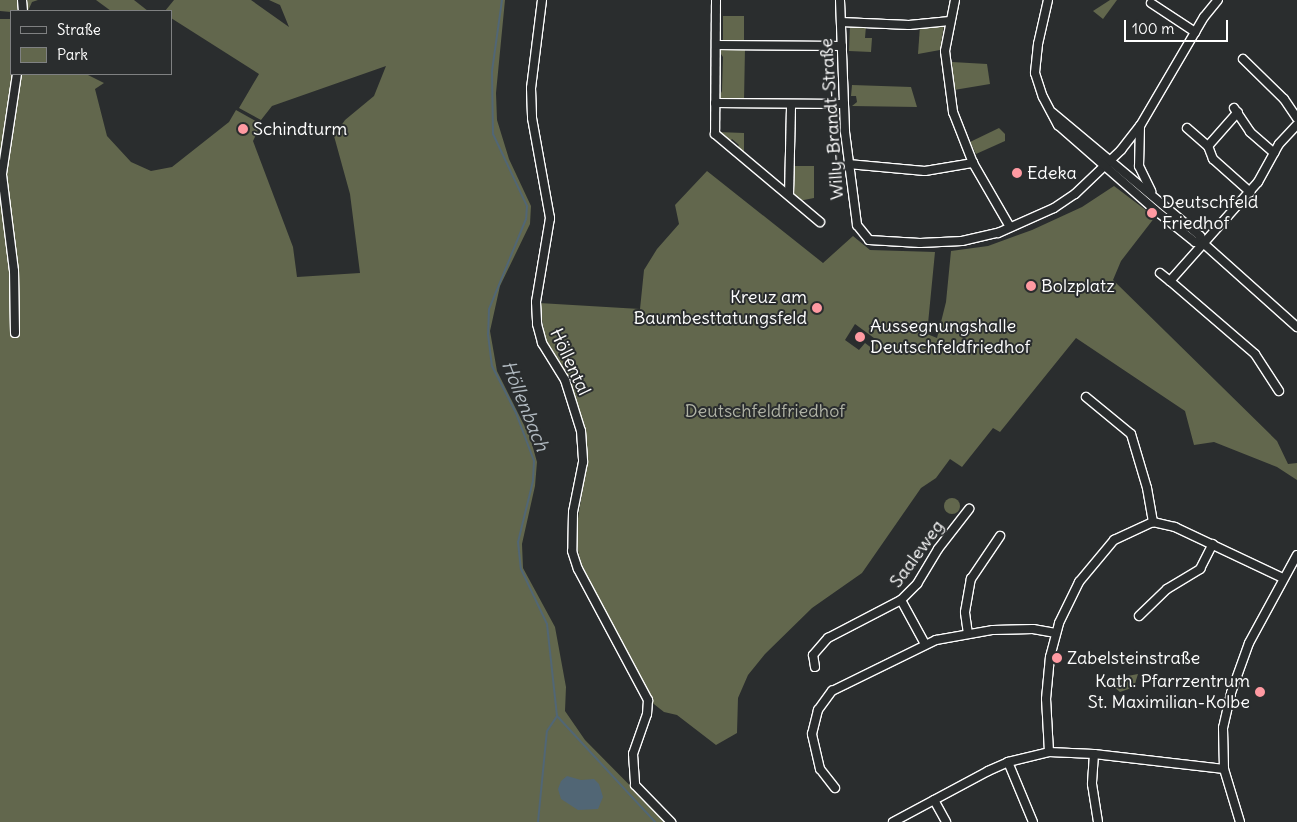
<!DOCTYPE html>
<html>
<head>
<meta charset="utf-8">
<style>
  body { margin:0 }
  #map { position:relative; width:1297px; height:822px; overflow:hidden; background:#2a2d2e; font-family:Delius,sans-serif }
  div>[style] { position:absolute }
  .green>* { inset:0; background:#62674d; transform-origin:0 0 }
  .round { border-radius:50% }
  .water>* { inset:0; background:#516675 }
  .stream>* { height:2px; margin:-1px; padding:0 1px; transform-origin:1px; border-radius:1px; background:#516675 }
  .roads { filter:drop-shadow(1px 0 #fff) drop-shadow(-1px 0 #fff) drop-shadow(0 1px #fff) drop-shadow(0 -1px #fff) }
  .street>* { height:8px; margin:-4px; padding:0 4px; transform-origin:4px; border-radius:4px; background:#2a2d2e }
  .dots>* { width:14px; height:14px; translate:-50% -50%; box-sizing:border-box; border:2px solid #2a2d2e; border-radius:50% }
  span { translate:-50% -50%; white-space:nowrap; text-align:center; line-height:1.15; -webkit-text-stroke:4px #2a2d2e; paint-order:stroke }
  .street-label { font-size:18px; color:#fff }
  .poi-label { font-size:18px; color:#fff }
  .left { translate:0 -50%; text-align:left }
  .right { translate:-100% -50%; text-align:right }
  .park-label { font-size:18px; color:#b0b3a6 }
  .water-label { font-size:19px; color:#b1bac1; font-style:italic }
  .legend { position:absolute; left:10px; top:10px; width:162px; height:65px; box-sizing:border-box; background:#2a2d2e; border:1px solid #7f8182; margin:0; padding:6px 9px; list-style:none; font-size:15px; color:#fff }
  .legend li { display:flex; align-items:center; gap:10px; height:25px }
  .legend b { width:25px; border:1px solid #7f8182 }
  .scale { position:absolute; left:1124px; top:20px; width:104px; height:22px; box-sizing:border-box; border:2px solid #fff; border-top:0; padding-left:6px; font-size:15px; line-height:18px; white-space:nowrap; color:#fff; -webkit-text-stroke:4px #2a2d2e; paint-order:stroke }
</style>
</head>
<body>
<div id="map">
  <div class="green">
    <div style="clip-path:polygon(0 0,38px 0,32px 2px,28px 11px,11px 12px,0 11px)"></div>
    <div style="clip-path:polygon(96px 0,134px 0,148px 11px,111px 11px)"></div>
    <div style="clip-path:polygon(174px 0,251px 0,289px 27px,280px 5px,269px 0,505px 0,496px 93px,497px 120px,509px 159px,531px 206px,530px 224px,500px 286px,490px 331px,497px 371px,530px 437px,537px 462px,535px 486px,522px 544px,523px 568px,555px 627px,566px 687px,565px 711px,585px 740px,666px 822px,0 822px,0 19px,11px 19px,11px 74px,86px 74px,104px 83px,95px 89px,107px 136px,131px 162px,151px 171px,172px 167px,229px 122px,236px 110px,261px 124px,253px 141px,293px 247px,297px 277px,360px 273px,350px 194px,334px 136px,345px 120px,374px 96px,386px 66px,272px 106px,261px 120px,239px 108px,259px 74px,171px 18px,171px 11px,165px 11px)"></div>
    <div style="clip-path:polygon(1110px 0,1117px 0,1103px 19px,1093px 11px)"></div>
    <div style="left:723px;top:16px;width:21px;height:26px"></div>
    <div style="clip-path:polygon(850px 25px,866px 26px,865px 38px,872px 38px,871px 52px,849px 51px)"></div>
    <div style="clip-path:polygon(944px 25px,940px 50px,918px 54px,920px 26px)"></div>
    <div style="clip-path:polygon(723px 48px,745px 48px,744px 101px,722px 100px,719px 97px,722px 91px,723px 57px,719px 51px)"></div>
    <div style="clip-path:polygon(952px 62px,987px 64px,990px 84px,954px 90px)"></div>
    <div style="clip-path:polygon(852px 85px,911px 87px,917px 107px,852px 106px,857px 102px,856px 96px,851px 96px)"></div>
    <div style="clip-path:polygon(999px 128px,1005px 134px,1005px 141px,976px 154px,970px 142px)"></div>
    <div style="clip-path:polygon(718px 132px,744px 133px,744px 156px,736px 149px,739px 145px,732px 139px,728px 143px)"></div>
    <div style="clip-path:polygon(793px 166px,814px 166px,814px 198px,799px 201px,793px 195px)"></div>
    <div style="clip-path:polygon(evenodd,707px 171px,823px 263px,853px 236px,870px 250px,935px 252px,927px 334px,937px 338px,946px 302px,951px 251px,988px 246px,1032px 230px,1082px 207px,1114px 186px,1155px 217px,1121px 261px,1113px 280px,1277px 441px,1288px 464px,1297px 463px,1297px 480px,1277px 467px,1214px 442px,1194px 445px,1185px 411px,1076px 338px,1000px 432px,993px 428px,962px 467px,950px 459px,936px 478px,921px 488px,862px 573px,812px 608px,765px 654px,748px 675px,738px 698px,737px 733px,716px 745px,677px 715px,664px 712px,650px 701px,584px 575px,575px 538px,586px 467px,586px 442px,570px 383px,546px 342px,539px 303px,640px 309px,644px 270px,657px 249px,679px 224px,675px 205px,707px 171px,855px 324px,878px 341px,873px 349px,865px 343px,859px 350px,845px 340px,855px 324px)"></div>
    <div class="round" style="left:944px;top:498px;width:16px;height:16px"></div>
    <div style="clip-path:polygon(1138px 674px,1134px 687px,1120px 692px,1113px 686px,1117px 678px)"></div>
  </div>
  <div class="water">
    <div style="clip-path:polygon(567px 776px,581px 780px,594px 779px,599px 784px,603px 797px,598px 809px,578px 810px,561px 799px,558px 789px,561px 781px)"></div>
  </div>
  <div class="stream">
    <div style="left:502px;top:0;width:72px;rotate:98deg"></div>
    <div style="left:492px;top:71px;width:63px;rotate:89.1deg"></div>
    <div style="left:493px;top:134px;width:80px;rotate:64.7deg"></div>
    <div style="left:527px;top:206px;width:13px;rotate:94deg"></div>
    <div style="left:526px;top:219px;width:97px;rotate:112.3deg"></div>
    <div style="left:489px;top:309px;width:25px;rotate:92deg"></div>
    <div style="left:488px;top:334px;width:32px;rotate:83deg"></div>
    <div style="left:492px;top:366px;width:53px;rotate:62.9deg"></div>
    <div style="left:516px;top:413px;width:51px;rotate:69.4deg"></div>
    <div style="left:534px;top:461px;width:20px;rotate:93deg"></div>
    <div style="left:533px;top:481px;width:63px;rotate:103.8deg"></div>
    <div style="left:518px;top:542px;width:27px;rotate:84deg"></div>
    <div style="left:521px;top:569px;width:61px;rotate:64.7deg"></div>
    <div style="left:547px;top:624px;width:93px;rotate:83.8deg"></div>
    <div style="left:557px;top:716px;width:144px;rotate:47.2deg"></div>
    <div style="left:538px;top:822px;width:91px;rotate:-84.4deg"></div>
    <div style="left:547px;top:731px;width:18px;rotate:-56deg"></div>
  </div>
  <div class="roads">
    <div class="street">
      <div style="left:22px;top:0;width:11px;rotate:85deg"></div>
      <div style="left:542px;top:0;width:89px;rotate:97.1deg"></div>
      <div style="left:531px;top:88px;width:30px;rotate:88deg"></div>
      <div style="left:532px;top:118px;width:102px;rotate:79.8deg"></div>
      <div style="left:550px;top:218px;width:85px;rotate:99.5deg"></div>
      <div style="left:536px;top:302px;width:22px;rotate:87deg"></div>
      <div style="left:537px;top:324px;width:20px;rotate:75deg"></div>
      <div style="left:542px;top:343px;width:44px;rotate:58.1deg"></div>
      <div style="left:565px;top:380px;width:53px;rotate:72.6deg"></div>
      <div style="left:581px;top:431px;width:31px;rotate:86deg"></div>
      <div style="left:583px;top:462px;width:51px;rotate:101.3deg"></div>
      <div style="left:573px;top:512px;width:39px;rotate:91deg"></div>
      <div style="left:572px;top:551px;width:19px;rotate:72deg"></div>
      <div style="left:578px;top:569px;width:149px;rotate:61.9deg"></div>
      <div style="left:648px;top:700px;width:14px;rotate:94deg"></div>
      <div style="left:647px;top:714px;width:42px;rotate:109.3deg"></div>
      <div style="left:633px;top:754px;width:31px;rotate:86deg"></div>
      <div style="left:635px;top:785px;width:52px;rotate:45.8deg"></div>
      <div style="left:716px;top:0;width:134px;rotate:90.4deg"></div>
      <div style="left:715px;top:134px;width:137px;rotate:40deg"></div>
      <div style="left:840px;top:0;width:132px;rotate:87.8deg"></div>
      <div style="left:845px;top:132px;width:94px;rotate:82.6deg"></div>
      <div style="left:857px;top:225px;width:19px;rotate:51deg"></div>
      <div style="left:869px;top:240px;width:51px;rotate:3.4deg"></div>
      <div style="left:920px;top:243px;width:42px;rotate:-2.7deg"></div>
      <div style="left:962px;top:241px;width:37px;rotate:-13deg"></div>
      <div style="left:998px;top:233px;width:61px;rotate:-24.1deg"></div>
      <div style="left:1054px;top:208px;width:25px;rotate:-34deg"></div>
      <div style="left:1075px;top:194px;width:64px;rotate:-43.7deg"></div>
      <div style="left:1121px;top:150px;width:31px;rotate:-52deg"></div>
      <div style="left:1140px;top:126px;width:126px;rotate:-59.6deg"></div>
      <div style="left:1204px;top:17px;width:22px;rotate:-51deg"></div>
      <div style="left:955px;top:0;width:52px;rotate:101.1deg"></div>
      <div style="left:945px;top:51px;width:62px;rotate:82.5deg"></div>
      <div style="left:953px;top:112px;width:55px;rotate:68.6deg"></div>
      <div style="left:973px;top:163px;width:74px;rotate:60deg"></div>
      <div style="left:1048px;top:0;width:45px;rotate:102.8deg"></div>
      <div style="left:1038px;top:44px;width:29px;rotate:96deg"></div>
      <div style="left:1035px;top:73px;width:25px;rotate:72deg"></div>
      <div style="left:1043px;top:97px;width:32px;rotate:62deg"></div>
      <div style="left:1058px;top:125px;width:129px;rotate:41.2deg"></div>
      <div style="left:1155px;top:210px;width:51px;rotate:38.7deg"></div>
      <div style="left:1195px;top:242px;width:8px;rotate:7deg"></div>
      <div style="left:1151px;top:3px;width:53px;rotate:33.4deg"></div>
      <div style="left:841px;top:22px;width:68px;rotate:2.5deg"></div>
      <div style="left:909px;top:25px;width:41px;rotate:-5.6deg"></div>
      <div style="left:716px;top:45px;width:126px;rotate:0.5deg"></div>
      <div style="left:1243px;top:59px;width:57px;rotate:44.3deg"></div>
      <div style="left:1284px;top:99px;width:23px;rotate:56deg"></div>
      <div style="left:715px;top:103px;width:129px;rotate:0.4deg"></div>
      <div style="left:1234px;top:108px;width:29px;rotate:56deg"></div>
      <div style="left:1250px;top:132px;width:32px;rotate:41deg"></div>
      <div style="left:1053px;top:113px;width:192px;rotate:39.9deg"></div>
      <div style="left:1200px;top:236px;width:8px;rotate:67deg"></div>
      <div style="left:1203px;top:243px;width:126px;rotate:41.8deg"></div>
      <div style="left:1140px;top:126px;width:40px;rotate:91.4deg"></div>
      <div style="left:1139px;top:166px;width:28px;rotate:64deg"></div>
      <div style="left:1187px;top:128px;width:28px;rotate:41deg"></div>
      <div style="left:1208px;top:146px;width:14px;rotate:69deg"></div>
      <div style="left:1213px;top:159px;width:50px;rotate:41.7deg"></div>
      <div style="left:1208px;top:146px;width:45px;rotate:-48.6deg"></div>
      <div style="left:848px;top:164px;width:77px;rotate:5.2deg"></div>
      <div style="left:925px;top:171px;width:49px;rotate:-9.5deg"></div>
      <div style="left:789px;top:195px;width:91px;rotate:-88.7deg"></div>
      <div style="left:1160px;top:273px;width:13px;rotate:39deg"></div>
      <div style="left:15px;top:333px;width:62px;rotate:-90.9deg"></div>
      <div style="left:14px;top:271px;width:98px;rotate:-97.1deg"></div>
      <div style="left:2px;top:174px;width:101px;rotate:-81.5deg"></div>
      <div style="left:1279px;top:391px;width:44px;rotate:-123deg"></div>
      <div style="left:1255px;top:354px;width:112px;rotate:-139.3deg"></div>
      <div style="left:1170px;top:281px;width:132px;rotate:-48.4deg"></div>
      <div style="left:1258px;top:182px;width:43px;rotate:-61.1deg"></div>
      <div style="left:1279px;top:144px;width:26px;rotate:-47deg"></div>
      <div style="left:1086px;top:397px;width:58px;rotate:39.4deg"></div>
      <div style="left:1131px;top:434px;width:56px;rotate:73.5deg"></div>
      <div style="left:1147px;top:488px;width:35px;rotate:80deg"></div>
      <div style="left:1139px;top:616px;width:39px;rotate:-44deg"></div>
      <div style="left:1167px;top:589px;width:39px;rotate:-31deg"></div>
      <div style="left:1200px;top:569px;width:28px;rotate:-63deg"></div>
      <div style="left:968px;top:634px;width:22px;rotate:-98deg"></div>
      <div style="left:965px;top:612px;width:34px;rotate:-80deg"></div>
      <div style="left:971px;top:579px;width:52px;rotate:-56deg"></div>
      <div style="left:925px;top:644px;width:50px;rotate:-118.6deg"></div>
      <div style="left:901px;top:600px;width:23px;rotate:-45deg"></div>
      <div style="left:917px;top:584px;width:41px;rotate:-59deg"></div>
      <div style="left:938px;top:549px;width:51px;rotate:-52.2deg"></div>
      <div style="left:815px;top:667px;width:12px;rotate:-99deg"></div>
      <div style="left:813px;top:655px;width:23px;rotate:-49deg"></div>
      <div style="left:828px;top:638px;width:82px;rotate:-27.5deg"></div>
      <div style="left:1049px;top:752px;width:53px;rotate:-93.2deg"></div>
      <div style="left:1046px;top:699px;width:42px;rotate:-84.6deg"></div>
      <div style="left:1050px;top:657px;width:35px;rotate:-75deg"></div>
      <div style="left:1059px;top:623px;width:46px;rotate:-64deg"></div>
      <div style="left:1079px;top:582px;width:55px;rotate:-50.2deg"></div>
      <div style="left:1114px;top:540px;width:43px;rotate:-24.8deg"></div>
      <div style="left:1153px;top:522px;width:23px;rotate:13deg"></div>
      <div style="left:1175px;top:527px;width:119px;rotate:25.3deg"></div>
      <div style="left:1094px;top:754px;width:30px;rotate:94deg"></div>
      <div style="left:1092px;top:784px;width:38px;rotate:81deg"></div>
      <div style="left:1008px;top:762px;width:65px;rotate:67.4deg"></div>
      <div style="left:835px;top:788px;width:24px;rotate:-128deg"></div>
      <div style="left:820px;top:769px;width:36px;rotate:-103deg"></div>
      <div style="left:812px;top:734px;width:25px;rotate:-76deg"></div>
      <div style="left:818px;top:710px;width:24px;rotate:-54deg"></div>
      <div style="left:832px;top:691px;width:116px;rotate:-26.1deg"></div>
      <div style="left:936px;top:640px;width:58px;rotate:-10deg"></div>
      <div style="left:993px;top:630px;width:40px;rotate:-1.4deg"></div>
      <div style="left:1033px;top:629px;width:23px;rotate:10deg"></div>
      <div style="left:934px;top:800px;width:25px;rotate:61deg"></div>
      <div style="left:893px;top:822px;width:108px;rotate:-28.2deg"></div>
      <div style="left:988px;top:771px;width:22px;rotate:-24deg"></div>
      <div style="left:1008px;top:762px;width:42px;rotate:-13.7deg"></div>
      <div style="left:1049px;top:752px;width:45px;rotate:2.5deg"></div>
      <div style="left:1094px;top:754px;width:131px;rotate:6.6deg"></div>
      <div style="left:1240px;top:822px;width:55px;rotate:-106.8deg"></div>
      <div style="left:1224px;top:769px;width:41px;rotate:-91.4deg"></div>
      <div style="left:1223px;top:728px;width:36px;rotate:-77deg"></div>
      <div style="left:1231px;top:693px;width:53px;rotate:-70.2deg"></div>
      <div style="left:1249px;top:643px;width:100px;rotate:-61.4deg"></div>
    </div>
  </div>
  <div class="dots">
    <div style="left:243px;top:129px;background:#ff9aa2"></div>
    <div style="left:1017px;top:173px;background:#ff9aa2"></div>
    <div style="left:1152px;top:213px;background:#ff9aa2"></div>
    <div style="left:1031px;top:286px;background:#ff9aa2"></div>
    <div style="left:817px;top:308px;background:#ff9aa2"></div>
    <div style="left:860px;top:337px;background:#ff9aa2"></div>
    <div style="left:1057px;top:658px;background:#ff9aa2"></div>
    <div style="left:1260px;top:692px;background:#ff9aa2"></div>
  </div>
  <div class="street-label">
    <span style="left:832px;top:119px;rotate:-94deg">Willy-Brandt-Straße</span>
    <span style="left:570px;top:362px;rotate:65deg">Höllental</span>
    <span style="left:917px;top:554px;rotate:-54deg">Saaleweg</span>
  </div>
  <div class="poi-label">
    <span class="left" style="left:253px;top:129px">Schindturm</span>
    <span class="left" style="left:1027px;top:173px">Edeka</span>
    <span class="left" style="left:1162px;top:213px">Deutschfeld<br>Friedhof</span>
    <span class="left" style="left:1041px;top:286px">Bolzplatz</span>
    <span class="right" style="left:807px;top:308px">Kreuz am<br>Baumbesttatungsfeld</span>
    <span class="left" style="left:870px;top:337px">Aussegnungshalle<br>Deutschfeldfriedhof</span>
    <span class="left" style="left:1067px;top:658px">Zabelsteinstraße</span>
    <span class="right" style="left:1250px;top:692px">Kath. Pfarrzentrum<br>St. Maximilian-Kolbe</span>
  </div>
  <div class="park-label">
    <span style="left:765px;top:411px">Deutschfeldfriedhof</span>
  </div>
  <div class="water-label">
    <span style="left:525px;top:406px;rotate:68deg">Höllenbach</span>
  </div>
  <ul class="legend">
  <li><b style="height:6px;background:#2a2d2e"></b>Straße</li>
  <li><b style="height:14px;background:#62674d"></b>Park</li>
  </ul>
  <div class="scale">100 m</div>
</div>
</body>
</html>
